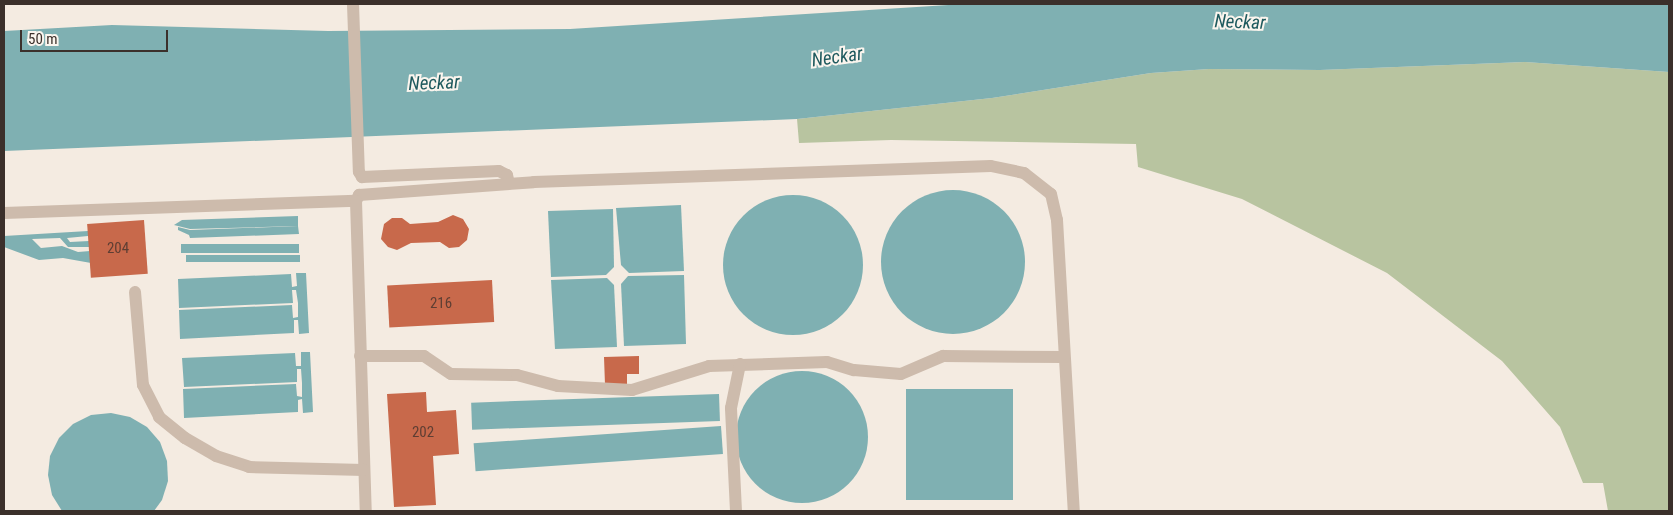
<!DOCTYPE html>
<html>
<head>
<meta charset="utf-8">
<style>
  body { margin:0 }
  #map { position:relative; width:1673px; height:515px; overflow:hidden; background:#f4ebe1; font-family:"Roboto Condensed",sans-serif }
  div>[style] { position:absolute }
  .green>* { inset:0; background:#b8c4a0 }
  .water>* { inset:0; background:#7fb0b2; transform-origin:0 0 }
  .round { border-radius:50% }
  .building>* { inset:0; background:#c8694b; transform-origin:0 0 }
  .minor>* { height:12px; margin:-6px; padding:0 6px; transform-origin:6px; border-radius:6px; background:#cdbbac }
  span { translate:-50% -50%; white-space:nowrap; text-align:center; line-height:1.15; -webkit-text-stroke:4px #fbf5ee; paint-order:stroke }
  .number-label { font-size:15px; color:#5e3e33 }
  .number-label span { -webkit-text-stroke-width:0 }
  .water-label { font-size:19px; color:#1f5a5e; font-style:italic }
  .frame { position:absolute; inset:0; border:5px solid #3b302b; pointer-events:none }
  .scale { position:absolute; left:20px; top:30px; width:148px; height:22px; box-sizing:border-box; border:2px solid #3b302b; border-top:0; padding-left:6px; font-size:15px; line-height:18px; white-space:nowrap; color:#3b302b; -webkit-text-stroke:4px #fbf5ee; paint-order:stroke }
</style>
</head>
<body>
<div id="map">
  <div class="green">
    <div style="clip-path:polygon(1525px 62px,1669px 72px,1669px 511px,1608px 511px,1603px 483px,1583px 483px,1560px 427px,1502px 361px,1387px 273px,1242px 199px,1138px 167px,1136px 144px,891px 140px,799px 143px,797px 119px,992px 98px,1151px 73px,1209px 69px,1320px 70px)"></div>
  </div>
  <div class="water">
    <div style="clip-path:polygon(964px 4px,1669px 4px,1669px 72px,1525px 62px,1320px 70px,1209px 69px,1151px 73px,992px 98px,797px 119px,4px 151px,4px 31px,112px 25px,328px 31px,570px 29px)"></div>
    <div class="round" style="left:881px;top:190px;width:144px;height:144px"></div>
    <div class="round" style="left:723px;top:195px;width:140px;height:140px"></div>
    <div style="clip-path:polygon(681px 205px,684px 271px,629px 273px,621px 265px,616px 208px)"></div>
    <div style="clip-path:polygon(613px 209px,614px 267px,606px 275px,551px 277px,548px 211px)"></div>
    <div style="clip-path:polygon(298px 216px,298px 226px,190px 229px,174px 225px,182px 220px)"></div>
    <div style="clip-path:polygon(298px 226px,299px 234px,190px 238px,189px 235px,178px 230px,178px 227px,190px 230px)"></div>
    <div style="clip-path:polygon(88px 231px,88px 236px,67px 238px,70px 242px,89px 241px,89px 247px,68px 247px,60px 238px,32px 239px,41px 248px,62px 246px,78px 252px,90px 251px,91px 263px,63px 258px,39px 260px,4px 247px,4px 236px)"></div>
    <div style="left:299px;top:244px;width:9px;height:118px;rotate:90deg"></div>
    <div style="left:300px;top:255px;width:7px;height:114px;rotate:90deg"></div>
    <div style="clip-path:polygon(296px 273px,306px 273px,309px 333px,299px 334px,298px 320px,294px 320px,294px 333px,180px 339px,179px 310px,292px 305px,293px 318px,298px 317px,298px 303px,296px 290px,292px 290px,293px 303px,179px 308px,178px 279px,291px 274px,292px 287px,297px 286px)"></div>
    <div style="clip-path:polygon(684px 275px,686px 344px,624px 346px,621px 284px,628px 276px)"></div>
    <div style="clip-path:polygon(607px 278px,614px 285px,617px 347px,555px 349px,551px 280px)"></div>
    <div style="clip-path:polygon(301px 352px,310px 352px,313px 412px,303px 413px,302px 399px,298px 400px,298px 412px,184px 418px,183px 389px,296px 384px,297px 396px,302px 397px,302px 383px,301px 369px,297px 369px,297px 382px,184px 387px,182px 358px,295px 353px,296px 366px,301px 366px)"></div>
    <div class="round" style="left:736px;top:371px;width:132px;height:132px"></div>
    <div style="left:906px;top:389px;width:107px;height:111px"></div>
    <div style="left:719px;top:394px;width:27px;height:248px;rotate:88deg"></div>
    <div style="clip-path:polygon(111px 413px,130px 417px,147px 427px,160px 442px,167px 461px,168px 481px,162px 500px,154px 511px,62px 511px,52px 495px,48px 475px,50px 456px,59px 438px,73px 424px,91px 415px)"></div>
    <div style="left:721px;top:426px;width:28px;height:248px;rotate:86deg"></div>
  </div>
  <div class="building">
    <div style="clip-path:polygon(453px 215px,463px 219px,469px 229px,467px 240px,459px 247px,449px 248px,440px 242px,411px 243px,397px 250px,388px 247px,381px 239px,384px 224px,392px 218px,402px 218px,410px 224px,438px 222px)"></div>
    <div style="left:144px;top:220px;width:54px;height:57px;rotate:86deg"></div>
    <div style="left:492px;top:280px;width:42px;height:105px;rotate:87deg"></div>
    <div style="clip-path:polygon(639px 356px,639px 374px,627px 374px,627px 384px,605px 385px,604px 357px)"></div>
    <div style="clip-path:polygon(426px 392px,427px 412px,456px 410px,459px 454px,433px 456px,436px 505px,394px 507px,387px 394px)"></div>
  </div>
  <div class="minor">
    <div style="left:353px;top:4px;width:168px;rotate:88deg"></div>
    <div style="left:359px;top:172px;width:6px;rotate:59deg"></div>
    <div style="left:362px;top:177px;width:137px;rotate:-2.5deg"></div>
    <div style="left:499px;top:171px;width:9px;rotate:27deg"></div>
    <div style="left:507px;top:175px;width:9px;rotate:77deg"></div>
    <div style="left:356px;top:201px;width:7px;rotate:-63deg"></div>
    <div style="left:359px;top:195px;width:175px;rotate:-4.2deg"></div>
    <div style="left:534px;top:182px;width:457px;rotate:-2deg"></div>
    <div style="left:991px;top:166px;width:34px;rotate:12deg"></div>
    <div style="left:1024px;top:173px;width:34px;rotate:38deg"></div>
    <div style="left:1051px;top:194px;width:27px;rotate:77deg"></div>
    <div style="left:1057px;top:220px;width:291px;rotate:86.7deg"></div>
    <div style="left:4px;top:213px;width:352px;rotate:-2deg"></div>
    <div style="left:356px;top:201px;width:310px;rotate:88.2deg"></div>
    <div style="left:135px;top:292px;width:93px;rotate:85.1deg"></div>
    <div style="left:143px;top:385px;width:36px;rotate:63deg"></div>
    <div style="left:159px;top:417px;width:33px;rotate:39deg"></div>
    <div style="left:185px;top:438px;width:36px;rotate:30deg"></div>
    <div style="left:216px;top:456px;width:35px;rotate:18deg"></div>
    <div style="left:249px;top:467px;width:115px;rotate:1.5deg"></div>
    <div style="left:360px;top:356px;width:64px"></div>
    <div style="left:424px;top:356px;width:32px;rotate:34deg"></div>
    <div style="left:451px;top:374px;width:66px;rotate:0.9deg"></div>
    <div style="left:517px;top:375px;width:42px;rotate:15deg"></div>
    <div style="left:558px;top:386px;width:74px;rotate:3.1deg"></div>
    <div style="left:632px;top:390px;width:81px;rotate:-17.3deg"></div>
    <div style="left:709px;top:366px;width:118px;rotate:-1.9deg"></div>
    <div style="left:827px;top:362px;width:28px;rotate:17deg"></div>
    <div style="left:854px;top:370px;width:47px;rotate:4.9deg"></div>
    <div style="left:901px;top:374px;width:46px;rotate:-23.2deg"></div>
    <div style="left:943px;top:356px;width:121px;rotate:0.5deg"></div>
    <div style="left:736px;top:511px;width:103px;rotate:-92.8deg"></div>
    <div style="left:731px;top:408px;width:45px;rotate:-78.4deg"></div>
  </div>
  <div class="number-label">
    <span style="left:118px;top:249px">204</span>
    <span style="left:441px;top:304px">216</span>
    <span style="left:423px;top:433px">202</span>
  </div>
  <div class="water-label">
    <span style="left:1240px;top:22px;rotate:2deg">Neckar</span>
    <span style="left:837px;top:57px;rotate:-8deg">Neckar</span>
    <span style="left:434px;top:83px;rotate:-2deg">Neckar</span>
  </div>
  <div class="frame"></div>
  <div class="scale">50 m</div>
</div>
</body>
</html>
